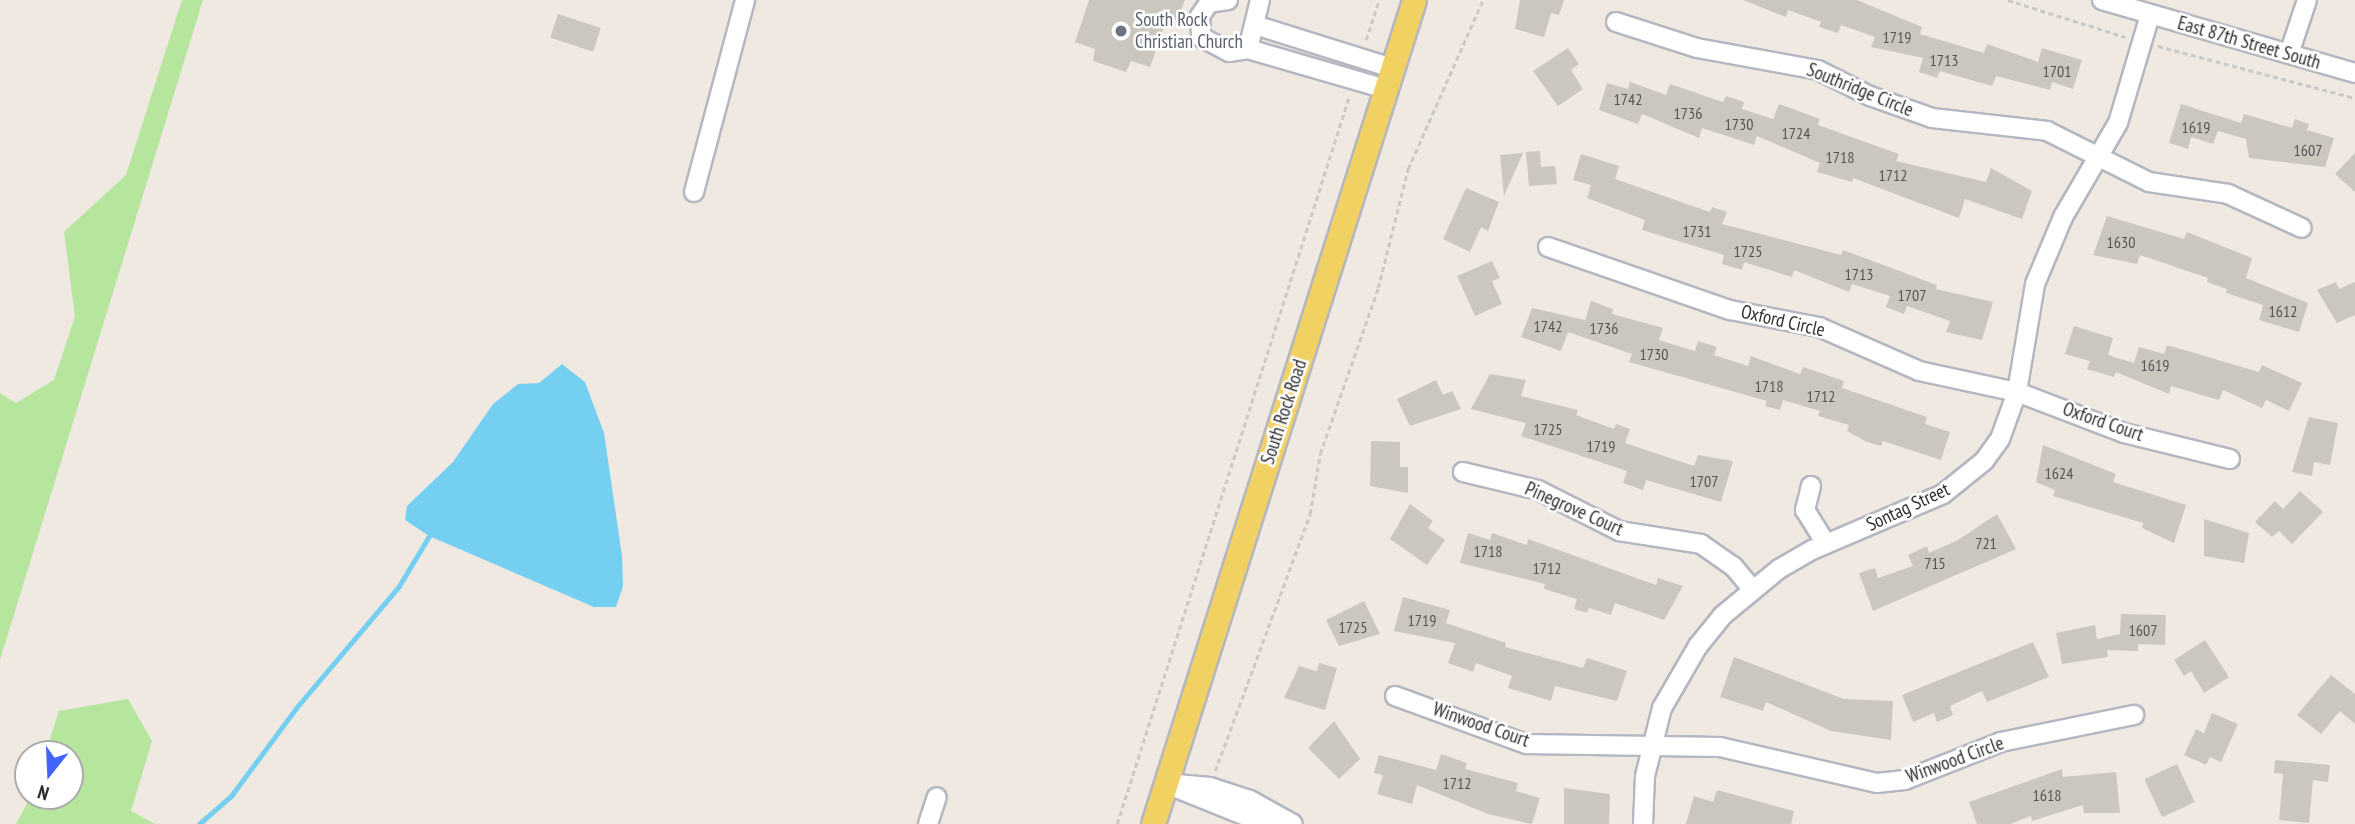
<!DOCTYPE html>
<html>
<head>
<meta charset="utf-8">
<style>
  body { margin:0 }
  #map { position:relative; width:2355px; height:824px; overflow:hidden; background:#efe9e1; font-family:"PT Sans Narrow",sans-serif }
  div>[style] { position:absolute }
  .green>* { inset:0; background:#b6e59e }
  .water>* { inset:0; background:#75cff0 }
  .stream>* { height:5px; margin:-2.5px; padding:0 2.5px; transform-origin:2.5px; border-radius:2.5px; background:#75cff0 }
  .building>* { inset:0; background:#cbc7bf; transform-origin:0 0 }
  .path>* { height:2.5px; margin-top:-1.25px; transform-origin:0; background:repeating-linear-gradient(90deg,#c9c9c9 0 5px,transparent 0 8.5px) }
  .roads { filter:drop-shadow(2px 0 #b4b7c1) drop-shadow(-2px 0 #b4b7c1) drop-shadow(0 2px #b4b7c1) drop-shadow(0 -2px #b4b7c1) }
  .minor>* { height:18px; margin:-9px; padding:0 9px; transform-origin:9px; border-radius:9px; background:#fff }
  .major>* { height:23px; margin:-11.5px; padding:0 11.5px; transform-origin:11.5px; border-radius:11.5px; background:#f2d163 }
  .dots>* { width:19px; height:19px; translate:-50% -50%; box-sizing:border-box; border:4px solid #fff; border-radius:50% }
  span { translate:-50% -50%; white-space:nowrap; text-align:center; line-height:1.15; -webkit-text-stroke:5px #fff; paint-order:stroke }
  .number-label { font-size:16px; color:#555452 }
  .number-label span { -webkit-text-stroke-width:0 }
  .worship-label { font-size:19px; color:#5b616d }
  .left { translate:0 -50%; text-align:left }
  .street-label { font-size:19px; color:#2e2e2e }
  .north { position:absolute; left:14px; top:740px; width:70px; height:70px; box-sizing:border-box; background:#fff; border:2px solid #ababab; border-radius:50%; rotate:198deg; font-size:19px; font-weight:700; line-height:28px; text-align:center; color:#2e2e2e }
  .north::after { content:''; display:block; margin:auto; width:24px; height:32px; background:#4264fb; clip-path:polygon(50% 0,100% 100%,50% 72%,0 100%) }
</style>
</head>
<body>
<div id="map">
  <div class="green">
    <div style="clip-path:polygon(182px 0,203px 0,0 660px,0 393px,16px 403px,54px 380px,75px 316px,64px 232px,126px 175px)"></div>
    <div style="clip-path:polygon(128px 699px,152px 741px,131px 811px,155px 824px,16px 824px,31px 796px,70px 796px,70px 754px,45px 754px,59px 711px)"></div>
  </div>
  <div class="water">
    <div style="clip-path:polygon(562px 364px,585px 382px,604px 433px,622px 556px,623px 586px,616px 607px,594px 607px,429px 536px,405px 520px,407px 506px,453px 462px,493px 404px,518px 384px,539px 383px)"></div>
  </div>
  <div class="stream">
    <div style="left:199px;top:824px;width:43px;rotate:-41.2deg"></div>
    <div style="left:231px;top:796px;width:109px;rotate:-53.5deg"></div>
    <div style="left:296px;top:708px;width:160px;rotate:-49.8deg"></div>
    <div style="left:399px;top:586px;width:58px;rotate:-59deg"></div>
  </div>
  <div class="building">
    <div style="clip-path:polygon(1089px 0,1185px 0,1177px 20px,1167px 18px,1150px 67px,1131px 61px,1126px 72px,1093px 61px,1095px 49px,1075px 42px)"></div>
    <div style="clip-path:polygon(1520px 0,1564px 0,1559px 15px,1551px 13px,1544px 37px,1515px 29px)"></div>
    <div style="clip-path:polygon(1743px 0,1857px 0,1922px 27px,1920px 34px,1984px 53px,1987px 44px,2038px 62px,2042px 48px,2082px 60px,2073px 89px,2052px 82px,2050px 90px,1996px 76px,1992px 86px,1940px 71px,1937px 78px,1919px 72px,1923px 58px,1871px 47px,1875px 37px,1841px 25px,1838px 33px,1819px 27px,1821px 22px,1788px 10px,1786px 17px)"></div>
    <div style="left:558px;top:14px;width:45px;height:25px;rotate:18deg"></div>
    <div style="clip-path:polygon(1568px 48px,1579px 64px,1571px 70px,1583px 89px,1558px 106px,1533px 71px)"></div>
    <div style="clip-path:polygon(1630px 82px,1666px 95px,1670px 84px,1723px 102px,1726px 96px,1744px 102px,1742px 109px,1773px 119px,1779px 104px,1820px 119px,1818px 125px,1899px 154px,1896px 161px,1986px 182px,1991px 168px,2032px 191px,2022px 219px,1965px 199px,1959px 218px,1853px 178px,1852px 182px,1817px 172px,1820px 163px,1757px 136px,1754px 145px,1702px 128px,1699px 138px,1642px 114px,1638px 124px,1599px 110px,1607px 83px,1628px 89px)"></div>
    <div style="clip-path:polygon(2181px 104px,2241px 123px,2244px 114px,2292px 128px,2295px 119px,2309px 124px,2307px 130px,2334px 138px,2325px 167px,2249px 158px,2246px 139px,2218px 131px,2213px 144px,2191px 137px,2188px 149px,2169px 143px)"></div>
    <div style="clip-path:polygon(1540px 151px,1541px 167px,1555px 166px,1557px 184px,1529px 186px,1526px 152px)"></div>
    <div style="clip-path:polygon(1523px 153px,1504px 196px,1500px 155px)"></div>
    <div style="clip-path:polygon(2355px 153px,2355px 192px,2335px 174px)"></div>
    <div style="clip-path:polygon(1581px 154px,1619px 166px,1615px 179px,1710px 212px,1712px 207px,1727px 212px,1722px 224px,1841px 255px,1843px 250px,1937px 285px,1936px 289px,1993px 302px,1982px 340px,1946px 332px,1950px 321px,1907px 306px,1904px 314px,1886px 307px,1890px 296px,1852px 284px,1849px 292px,1794px 270px,1792px 277px,1744px 262px,1742px 270px,1722px 264px,1724px 255px,1642px 230px,1645px 220px,1587px 198px,1591px 185px,1573px 180px)"></div>
    <div style="clip-path:polygon(1466px 188px,1499px 202px,1488px 231px,1481px 227px,1470px 252px,1443px 239px)"></div>
    <div style="clip-path:polygon(2107px 216px,2184px 239px,2187px 232px,2252px 258px,2246px 278px,2308px 303px,2299px 332px,2259px 320px,2263px 305px,2226px 293px,2227px 289px,2207px 282px,2208px 278px,2140px 255px,2137px 264px,2093px 255px)"></div>
    <div style="clip-path:polygon(1492px 261px,1500px 278px,1492px 281px,1502px 304px,1475px 316px,1457px 276px)"></div>
    <div style="clip-path:polygon(2336px 282px,2339px 289px,2355px 282px,2355px 315px,2337px 323px,2317px 290px)"></div>
    <div style="clip-path:polygon(1591px 301px,1613px 309px,1612px 314px,1663px 328px,1659px 340px,1695px 351px,1698px 341px,1717px 347px,1714px 355px,1748px 366px,1751px 356px,1800px 374px,1803px 367px,1844px 381px,1842px 388px,1927px 417px,1925px 424px,1950px 432px,1941px 460px,1883px 441px,1881px 446px,1867px 442px,1847px 431px,1849px 425px,1818px 416px,1820px 411px,1783px 400px,1780px 410px,1765px 406px,1767px 401px,1629px 362px,1632px 354px,1568px 332px,1561px 351px,1521px 337px,1532px 308px,1585px 320px)"></div>
    <div style="clip-path:polygon(2074px 326px,2113px 338px,2108px 355px,2134px 363px,2139px 347px,2164px 354px,2167px 345px,2259px 372px,2262px 365px,2302px 383px,2289px 411px,2266px 400px,2262px 408px,2223px 390px,2219px 400px,2171px 386px,2169px 394px,2116px 372px,2114px 377px,2087px 369px,2090px 361px,2065px 354px)"></div>
    <div style="clip-path:polygon(1490px 374px,1526px 380px,1521px 396px,1578px 410px,1576px 415px,1614px 429px,1616px 424px,1630px 429px,1625px 443px,1694px 466px,1698px 455px,1733px 461px,1721px 502px,1646px 480px,1643px 490px,1623px 483px,1627px 471px,1521px 436px,1526px 423px,1471px 409px)"></div>
    <div style="clip-path:polygon(1436px 380px,1443px 395px,1452px 391px,1461px 409px,1410px 426px,1397px 399px)"></div>
    <div style="clip-path:polygon(2309px 417px,2338px 423px,2330px 465px,2314px 462px,2312px 476px,2292px 472px)"></div>
    <div style="clip-path:polygon(1371px 441px,1400px 442px,1400px 467px,1408px 467px,1408px 493px,1370px 486px)"></div>
    <div style="clip-path:polygon(2043px 445px,2116px 474px,2113px 482px,2186px 505px,2174px 543px,2142px 528px,2143px 523px,2053px 496px,2055px 490px,2036px 482px)"></div>
    <div style="clip-path:polygon(2300px 491px,2323px 512px,2292px 544px,2279px 531px,2272px 537px,2255px 522px,2275px 501px,2283px 509px)"></div>
    <div style="clip-path:polygon(1410px 504px,1433px 521px,1428px 528px,1445px 540px,1427px 565px,1390px 539px)"></div>
    <div style="clip-path:polygon(1997px 514px,2016px 549px,1873px 611px,1859px 573px,1875px 568px,1878px 578px,1913px 566px,1908px 555px,1927px 546px,1929px 553px,1958px 540px)"></div>
    <div style="clip-path:polygon(2204px 519px,2249px 533px,2244px 563px,2204px 556px)"></div>
    <div style="clip-path:polygon(1468px 533px,1490px 540px,1492px 533px,1527px 545px,1528px 539px,1656px 585px,1658px 578px,1683px 586px,1664px 620px,1615px 603px,1611px 615px,1589px 608px,1587px 613px,1574px 609px,1577px 599px,1544px 589px,1545px 584px,1460px 563px)"></div>
    <div style="clip-path:polygon(1403px 597px,1450px 610px,1446px 623px,1506px 643px,1505px 647px,1583px 668px,1587px 658px,1627px 671px,1617px 701px,1555px 686px,1551px 701px,1508px 688px,1512px 676px,1476px 663px,1473px 672px,1448px 663px,1455px 643px,1394px 631px)"></div>
    <div style="clip-path:polygon(1364px 601px,1380px 634px,1339px 646px,1326px 620px)"></div>
    <div style="clip-path:polygon(2121px 614px,2166px 615px,2165px 645px,2138px 644px,2138px 651px,2107px 650px,2108px 657px,2062px 664px,2056px 633px,2095px 625px,2097px 639px,2120px 634px)"></div>
    <div style="clip-path:polygon(2205px 640px,2229px 677px,2204px 693px,2191px 671px,2184px 676px,2174px 660px)"></div>
    <div style="clip-path:polygon(2033px 642px,2049px 677px,1987px 702px,1982px 691px,1950px 706px,1953px 715px,1937px 722px,1934px 713px,1913px 722px,1902px 695px)"></div>
    <div style="clip-path:polygon(1734px 657px,1844px 699px,1893px 701px,1891px 740px,1831px 731px,1766px 702px,1763px 711px,1720px 697px)"></div>
    <div style="clip-path:polygon(1319px 663px,1337px 668px,1325px 710px,1284px 698px,1299px 666px,1317px 671px)"></div>
    <div style="clip-path:polygon(2331px 675px,2355px 694px,2355px 724px,2340px 711px,2321px 734px,2297px 715px)"></div>
    <div style="clip-path:polygon(2212px 713px,2238px 724px,2221px 762px,2210px 757px,2206px 765px,2184px 755px,2196px 729px,2204px 733px)"></div>
    <div style="clip-path:polygon(1334px 721px,1360px 759px,1339px 779px,1308px 748px)"></div>
    <div style="clip-path:polygon(1441px 754px,1467px 763px,1465px 769px,1518px 783px,1516px 791px,1540px 798px,1532px 824px,1488px 814px,1417px 785px,1412px 804px,1377px 794px,1383px 775px,1374px 773px,1379px 755px,1436px 770px)"></div>
    <div style="clip-path:polygon(2275px 760px,2330px 765px,2328px 782px,2313px 780px,2309px 823px,2279px 820px,2283px 774px,2274px 773px)"></div>
    <div style="left:2177px;top:764px;width:42px;height:36px;rotate:65deg"></div>
    <div style="clip-path:polygon(2062px 769px,2063px 777px,2116px 772px,2120px 813px,2084px 813px,2083px 805px,2032px 821px,2031px 816px,2010px 824px,1977px 824px,1969px 802px)"></div>
    <div style="clip-path:polygon(1564px 788px,1610px 794px,1609px 824px,1564px 824px)"></div>
    <div style="clip-path:polygon(1717px 790px,1794px 811px,1791px 824px,1686px 824px,1694px 796px,1713px 802px)"></div>
  </div>
  <div class="path">
    <div style="left:2008px;top:0;width:123px;rotate:17.5deg"></div>
    <div style="left:1366px;top:40px;width:42px;rotate:-72deg"></div>
    <div style="left:2158px;top:46px;width:204px;rotate:14.8deg"></div>
    <div style="left:1215px;top:771px;width:274px;rotate:-69.7deg"></div>
    <div style="left:1310px;top:514px;width:61px;rotate:-80.5deg"></div>
    <div style="left:1320px;top:454px;width:176px;rotate:-70.7deg"></div>
    <div style="left:1378px;top:288px;width:123px;rotate:-75.9deg"></div>
    <div style="left:1408px;top:169px;width:185px;rotate:-66.1deg"></div>
    <div style="left:1117px;top:824px;width:763px;rotate:-72.3deg"></div>
  </div>
  <div class="roads">
    <div class="minor">
      <div style="left:1228px;top:0;width:19px;rotate:171deg"></div>
      <div style="left:1209px;top:3px;width:16px;rotate:125deg"></div>
      <div style="left:1200px;top:16px;width:21px;rotate:87deg"></div>
      <div style="left:1201px;top:37px;width:32px;rotate:28deg"></div>
      <div style="left:1229px;top:52px;width:19px;rotate:-9deg"></div>
      <div style="left:1248px;top:49px;width:50px;rotate:-76.2deg"></div>
      <div style="left:2102px;top:0;width:263px;rotate:16.1deg"></div>
      <div style="left:1616px;top:22px;width:85px;rotate:17.8deg"></div>
      <div style="left:1697px;top:48px;width:123px;rotate:10.3deg"></div>
      <div style="left:1818px;top:70px;width:58px;rotate:26.6deg"></div>
      <div style="left:1870px;top:96px;width:66px;rotate:19.5deg"></div>
      <div style="left:1932px;top:118px;width:116px;rotate:6.4deg"></div>
      <div style="left:2047px;top:131px;width:114px;rotate:26.6deg"></div>
      <div style="left:2149px;top:182px;width:80px;rotate:8.6deg"></div>
      <div style="left:2228px;top:194px;width:81px;rotate:24.7deg"></div>
      <div style="left:1255px;top:25px;width:144px;rotate:17.4deg"></div>
      <div style="left:1248px;top:49px;width:144px;rotate:16.2deg"></div>
      <div style="left:2289px;top:54px;width:57px;rotate:-71.6deg"></div>
      <div style="left:694px;top:192px;width:199px;rotate:-75.1deg"></div>
      <div style="left:1548px;top:247px;width:193px;rotate:19.1deg"></div>
      <div style="left:1730px;top:310px;width:91px;rotate:10.8deg"></div>
      <div style="left:1819px;top:327px;width:109px;rotate:23.7deg"></div>
      <div style="left:1919px;top:371px;width:100px;rotate:12.1deg"></div>
      <div style="left:2017px;top:392px;width:115px;rotate:21deg"></div>
      <div style="left:2124px;top:433px;width:109px;rotate:13.8deg"></div>
      <div style="left:1463px;top:472px;width:77px;rotate:13.5deg"></div>
      <div style="left:1538px;top:490px;width:91px;rotate:26.8deg"></div>
      <div style="left:1619px;top:531px;width:83px;rotate:9deg"></div>
      <div style="left:1701px;top:544px;width:39px;rotate:35deg"></div>
      <div style="left:1733px;top:566px;width:30px;rotate:50deg"></div>
      <div style="left:1811px;top:486px;width:25px;rotate:104deg"></div>
      <div style="left:1805px;top:510px;width:40px;rotate:58deg"></div>
      <div style="left:1395px;top:696px;width:140px;rotate:20.1deg"></div>
      <div style="left:1526px;top:744px;width:194px;rotate:0.9deg"></div>
      <div style="left:1720px;top:747px;width:161px;rotate:12.9deg"></div>
      <div style="left:1877px;top:783px;width:28px;rotate:-6deg"></div>
      <div style="left:1905px;top:780px;width:103px;rotate:-21.6deg"></div>
      <div style="left:2001px;top:742px;width:136px;rotate:-11.5deg"></div>
      <div style="left:1166px;top:783px;width:44px;rotate:5.2deg"></div>
      <div style="left:1210px;top:787px;width:42px;rotate:18deg"></div>
      <div style="left:1250px;top:800px;width:49px;rotate:29.2deg"></div>
      <div style="left:1176px;top:788px;width:97px;rotate:21.8deg"></div>
      <div style="left:928px;top:824px;width:28px;rotate:-72deg"></div>
      <div style="left:1643px;top:824px;width:48px;rotate:-87.6deg"></div>
      <div style="left:1645px;top:776px;width:70px;rotate:-76deg"></div>
      <div style="left:1662px;top:708px;width:72px;rotate:-59.9deg"></div>
      <div style="left:1698px;top:646px;width:38px;rotate:-51deg"></div>
      <div style="left:1722px;top:616px;width:74px;rotate:-39.5deg"></div>
      <div style="left:1779px;top:569px;width:38px;rotate:-30deg"></div>
      <div style="left:1812px;top:550px;width:142px;rotate:-23.1deg"></div>
      <div style="left:1943px;top:494px;width:53px;rotate:-38.8deg"></div>
      <div style="left:1984px;top:461px;width:27px;rotate:-54deg"></div>
      <div style="left:2000px;top:439px;width:50px;rotate:-70.1deg"></div>
      <div style="left:2017px;top:392px;width:109px;rotate:-80.5deg"></div>
      <div style="left:2035px;top:284px;width:73px;rotate:-67.3deg"></div>
      <div style="left:2063px;top:217px;width:109px;rotate:-59.7deg"></div>
      <div style="left:2118px;top:123px;width:113px;rotate:-73.5deg"></div>
    </div>
    <div class="major">
      <div style="left:1153px;top:824px;width:864px;rotate:-72.42deg"></div>
    </div>
  </div>
  <div class="dots">
    <div style="left:1121px;top:31px;background:#6b7280"></div>
  </div>
  <div class="number-label">
    <span style="left:1897px;top:37px">1719</span>
    <span style="left:1944px;top:60px">1713</span>
    <span style="left:2057px;top:71px">1701</span>
    <span style="left:1628px;top:99px">1742</span>
    <span style="left:1688px;top:113px">1736</span>
    <span style="left:1739px;top:124px">1730</span>
    <span style="left:2196px;top:127px">1619</span>
    <span style="left:1796px;top:133px">1724</span>
    <span style="left:2308px;top:150px">1607</span>
    <span style="left:1840px;top:157px">1718</span>
    <span style="left:1893px;top:175px">1712</span>
    <span style="left:1697px;top:231px">1731</span>
    <span style="left:2121px;top:242px">1630</span>
    <span style="left:1748px;top:251px">1725</span>
    <span style="left:1859px;top:274px">1713</span>
    <span style="left:1912px;top:295px">1707</span>
    <span style="left:2283px;top:311px">1612</span>
    <span style="left:1548px;top:326px">1742</span>
    <span style="left:1604px;top:328px">1736</span>
    <span style="left:1654px;top:354px">1730</span>
    <span style="left:2155px;top:365px">1619</span>
    <span style="left:1769px;top:386px">1718</span>
    <span style="left:1821px;top:396px">1712</span>
    <span style="left:1548px;top:429px">1725</span>
    <span style="left:1601px;top:446px">1719</span>
    <span style="left:2059px;top:473px">1624</span>
    <span style="left:1704px;top:481px">1707</span>
    <span style="left:1986px;top:543px">721</span>
    <span style="left:1488px;top:551px">1718</span>
    <span style="left:1935px;top:563px">715</span>
    <span style="left:1547px;top:568px">1712</span>
    <span style="left:1422px;top:620px">1719</span>
    <span style="left:1353px;top:627px">1725</span>
    <span style="left:2143px;top:630px">1607</span>
    <span style="left:1457px;top:783px">1712</span>
    <span style="left:2047px;top:795px">1618</span>
  </div>
  <div class="worship-label">
    <span class="left" style="left:1135px;top:31px">South Rock<br>Christian Church</span>
  </div>
  <div class="street-label">
    <span style="left:2249px;top:43px;rotate:16deg">East 87th Street South</span>
    <span style="left:1860px;top:90px;rotate:22deg">Southridge Circle</span>
    <span style="left:1783px;top:321px;rotate:13deg">Oxford Circle</span>
    <span style="left:1284px;top:412px;rotate:-72deg">South Rock Road</span>
    <span style="left:2103px;top:422px;rotate:19deg">Oxford Court</span>
    <span style="left:1908px;top:507px;rotate:-25deg">Sontag Street</span>
    <span style="left:1574px;top:509px;rotate:24deg">Pinegrove Court</span>
    <span style="left:1481px;top:725px;rotate:19deg">Winwood Court</span>
    <span style="left:1955px;top:760px;rotate:-20deg">Winwood Circle</span>
  </div>
  <div class="north">N</div>
</div>
</body>
</html>
